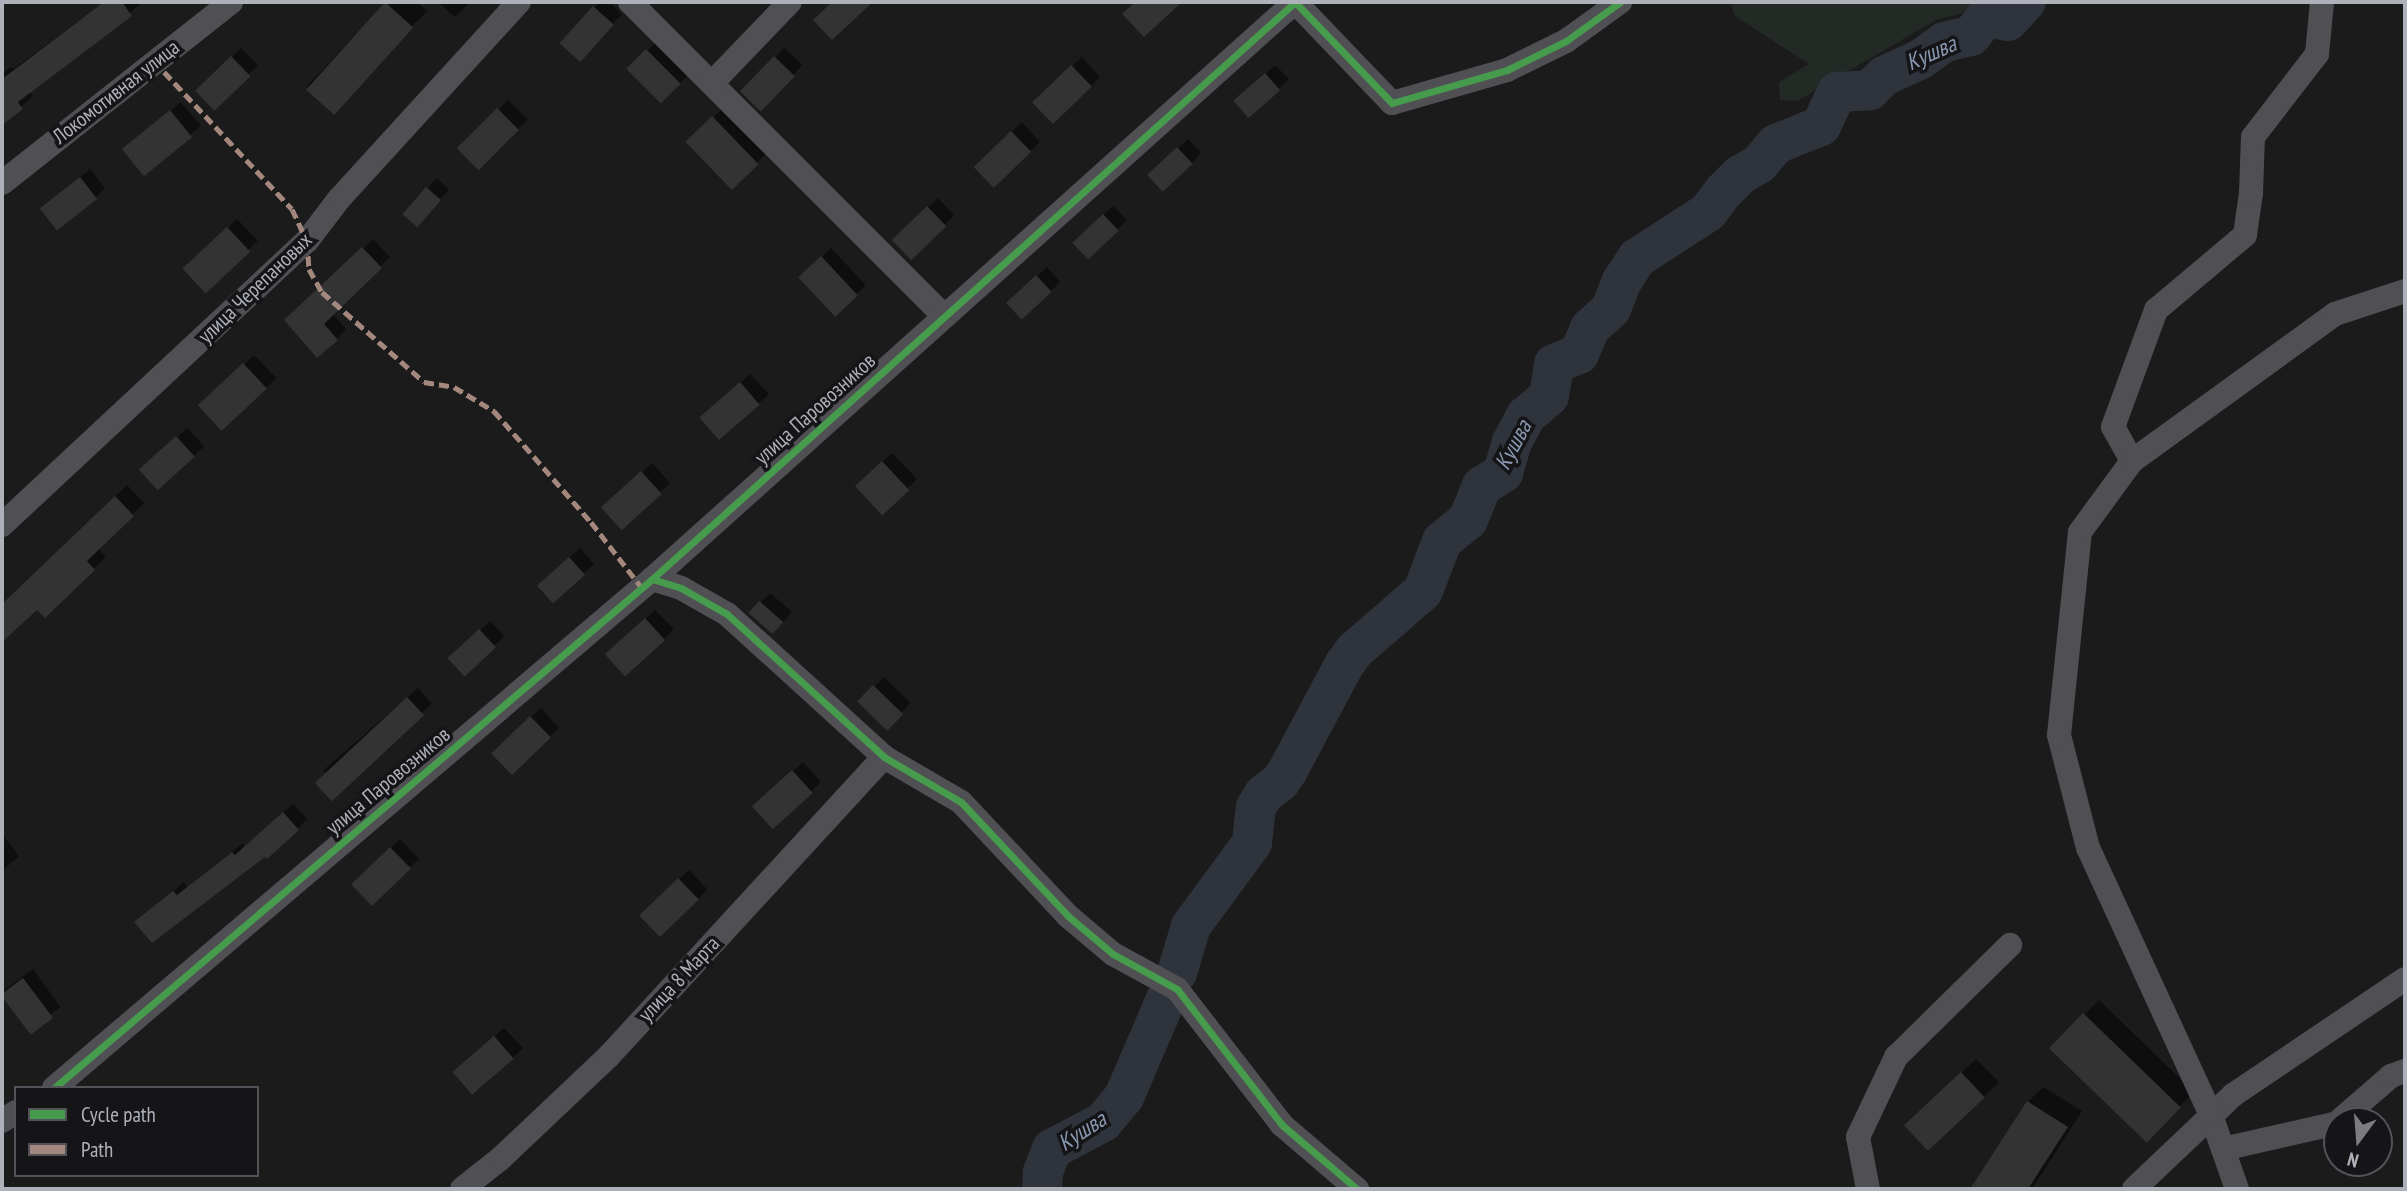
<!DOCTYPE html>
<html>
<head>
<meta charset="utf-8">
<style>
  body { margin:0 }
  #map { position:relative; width:2407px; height:1191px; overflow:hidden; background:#1b1b1b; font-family:"PT Sans Narrow",sans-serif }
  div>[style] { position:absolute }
  .green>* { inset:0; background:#232a25 }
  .shadow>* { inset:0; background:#0007; transform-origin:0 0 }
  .river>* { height:40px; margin:-20px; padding:0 20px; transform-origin:20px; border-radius:20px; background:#2f343c }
  .building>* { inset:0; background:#333334; transform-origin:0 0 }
  .minor>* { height:24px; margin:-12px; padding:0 12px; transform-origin:12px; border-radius:12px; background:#505054 }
  .quiet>* { height:5px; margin-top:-2.5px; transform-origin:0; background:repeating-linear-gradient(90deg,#a5887d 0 10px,transparent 0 15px) }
  .cycleway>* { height:7px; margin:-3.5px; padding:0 3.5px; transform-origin:3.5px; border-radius:3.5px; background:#469c4c }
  span { translate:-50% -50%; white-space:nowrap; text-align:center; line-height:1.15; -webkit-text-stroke:7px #151517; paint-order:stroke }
  .street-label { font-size:21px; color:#aeb0ba }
  .water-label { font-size:23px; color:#8998b1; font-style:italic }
  .frame { position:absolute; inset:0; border:4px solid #aeb0ba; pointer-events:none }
  .legend { position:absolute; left:14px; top:1086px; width:245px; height:91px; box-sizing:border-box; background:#151517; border:2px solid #525358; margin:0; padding:9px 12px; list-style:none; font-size:21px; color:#aeb0ba }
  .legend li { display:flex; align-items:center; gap:14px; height:35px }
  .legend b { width:35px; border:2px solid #525358 }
  .north { position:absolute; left:2323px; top:1107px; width:70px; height:70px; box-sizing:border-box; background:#151517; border:2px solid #525358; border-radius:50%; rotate:196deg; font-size:19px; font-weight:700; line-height:28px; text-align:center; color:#aeb0ba }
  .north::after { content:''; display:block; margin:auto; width:24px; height:32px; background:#7b7c82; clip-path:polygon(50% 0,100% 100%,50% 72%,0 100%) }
</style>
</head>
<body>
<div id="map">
  <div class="green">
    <div style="clip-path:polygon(1730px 2px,1992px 2px,1987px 7px,1936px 20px,1797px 101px,1780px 100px,1779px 82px,1809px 64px,1735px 16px)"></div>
  </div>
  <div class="shadow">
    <div style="clip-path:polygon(105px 2px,142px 3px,29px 91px,33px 96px,2px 123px,2px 74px,11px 67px,13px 69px)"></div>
    <div style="clip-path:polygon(387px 2px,417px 2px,427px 11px,345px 96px,306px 87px)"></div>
    <div style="clip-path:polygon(438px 2px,470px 2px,455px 17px)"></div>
    <div style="clip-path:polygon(600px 2px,609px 2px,622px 14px,580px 59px,562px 42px)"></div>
    <div style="left:657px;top:41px;width:46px;height:40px;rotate:44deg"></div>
    <div style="left:241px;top:48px;width:24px;height:62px;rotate:45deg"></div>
    <div style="left:784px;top:48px;width:25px;height:60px;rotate:42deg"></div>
    <div style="clip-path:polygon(1082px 57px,1100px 77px,1091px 86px,1044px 92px)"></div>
    <div style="clip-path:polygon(1275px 65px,1289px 79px,1250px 116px,1246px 92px)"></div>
    <div style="left:508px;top:100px;width:28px;height:68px;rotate:45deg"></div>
    <div style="left:181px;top:102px;width:31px;height:74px;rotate:50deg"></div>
    <div style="left:728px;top:103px;width:63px;height:56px;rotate:46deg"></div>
    <div style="clip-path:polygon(1022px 122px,1040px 142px,993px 186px,984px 157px)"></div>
    <div style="clip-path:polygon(1188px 139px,1201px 153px,1192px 163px,1159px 166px)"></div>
    <div style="clip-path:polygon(90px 169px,105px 188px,95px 198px,42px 208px)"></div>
    <div style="clip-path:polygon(437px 178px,449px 190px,426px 215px,404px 213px)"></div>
    <div style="clip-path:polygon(938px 198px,954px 215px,945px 225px,903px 230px)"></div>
    <div style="clip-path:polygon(1113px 206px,1127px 220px,1117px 230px,1084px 233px)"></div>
    <div style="left:237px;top:219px;width:30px;height:72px;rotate:46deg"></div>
    <div style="clip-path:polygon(373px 239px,390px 257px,332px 313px,346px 329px,337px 339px,296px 311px)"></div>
    <div style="left:831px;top:248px;width:51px;height:42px;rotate:47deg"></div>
    <div style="clip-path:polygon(1047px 267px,1060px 282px,1051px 291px,1018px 294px)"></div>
    <div style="left:254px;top:355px;width:32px;height:74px;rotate:46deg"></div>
    <div style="clip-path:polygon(750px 374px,769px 394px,720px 439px,712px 410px)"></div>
    <div style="left:187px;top:428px;width:25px;height:62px;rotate:47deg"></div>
    <div style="clip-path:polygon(892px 453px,917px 479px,882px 513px,867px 476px)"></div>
    <div style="clip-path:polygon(652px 463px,670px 483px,622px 528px,613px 499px)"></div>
    <div style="clip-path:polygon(127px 485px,144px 503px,98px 548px,106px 557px,45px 616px,37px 608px,2px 640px,2px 605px)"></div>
    <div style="clip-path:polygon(580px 548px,594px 564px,553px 601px,549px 575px)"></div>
    <div style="clip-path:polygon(770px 593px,792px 612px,782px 623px,751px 613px)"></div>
    <div style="clip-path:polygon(655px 610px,674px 629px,664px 639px,617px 645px)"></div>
    <div style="left:490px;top:621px;width:21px;height:54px;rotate:47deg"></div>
    <div style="left:884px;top:677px;width:37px;height:35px;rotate:44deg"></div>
    <div style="left:418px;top:688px;width:21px;height:125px;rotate:49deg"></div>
    <div style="clip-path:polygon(541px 708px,559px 728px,549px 737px,502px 743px)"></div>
    <div style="clip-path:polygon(803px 762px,821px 782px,773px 827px,764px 798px)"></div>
    <div style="clip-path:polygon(293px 804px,307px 819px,297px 829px,137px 922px,184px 882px,187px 887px,243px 843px,245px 847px)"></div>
    <div style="clip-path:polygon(2px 834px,19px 856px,2px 871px)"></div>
    <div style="clip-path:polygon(400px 839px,419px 859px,409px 868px,362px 874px)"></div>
    <div style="clip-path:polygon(689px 870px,707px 889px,698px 899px,650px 905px)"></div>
    <div style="left:33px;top:969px;width:47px;height:40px;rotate:54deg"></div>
    <div style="clip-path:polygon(2099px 1000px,2194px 1092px,2148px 1139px,2084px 1015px)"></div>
    <div style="clip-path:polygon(504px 1028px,523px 1048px,475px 1093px,465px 1064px)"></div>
    <div style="clip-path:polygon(1976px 1059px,1999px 1082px,1929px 1149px,1921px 1111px)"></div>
    <div style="clip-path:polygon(2043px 1087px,2082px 1111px,2032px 1189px,1979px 1189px,1974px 1186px,2028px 1102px)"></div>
  </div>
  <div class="river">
    <div style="left:1177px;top:973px;width:49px;rotate:-73.4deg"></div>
    <div style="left:1191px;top:926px;width:103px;rotate:-53.7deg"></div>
    <div style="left:1252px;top:843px;width:36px;rotate:-84deg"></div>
    <div style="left:1256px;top:807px;width:15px;rotate:-58deg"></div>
    <div style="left:1264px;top:794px;width:20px;rotate:-37deg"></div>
    <div style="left:1280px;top:782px;width:14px;rotate:-56deg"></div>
    <div style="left:1288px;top:770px;width:119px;rotate:-61.9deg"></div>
    <div style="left:1344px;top:665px;width:17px;rotate:-54deg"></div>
    <div style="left:1354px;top:651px;width:91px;rotate:-41deg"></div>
    <div style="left:1423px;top:591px;width:53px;rotate:-69.2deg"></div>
    <div style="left:1442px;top:541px;width:33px;rotate:-39deg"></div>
    <div style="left:1468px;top:520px;width:37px;rotate:-68deg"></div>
    <div style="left:1482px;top:486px;width:25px;rotate:-32deg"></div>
    <div style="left:1503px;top:473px;width:32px;rotate:-74deg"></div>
    <div style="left:1512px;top:442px;width:30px;rotate:-62deg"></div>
    <div style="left:1526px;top:416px;width:30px;rotate:-41deg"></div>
    <div style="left:1549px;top:396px;width:32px;rotate:-81deg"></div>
    <div style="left:1554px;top:364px;width:27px;rotate:-22deg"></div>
    <div style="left:1579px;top:354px;width:28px;rotate:-67deg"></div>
    <div style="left:1590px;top:328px;width:28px;rotate:-42deg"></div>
    <div style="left:1611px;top:309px;width:30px;rotate:-69deg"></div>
    <div style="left:1622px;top:281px;width:27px;rotate:-57deg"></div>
    <div style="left:1637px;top:258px;width:85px;rotate:-32.9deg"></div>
    <div style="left:1708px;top:212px;width:26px;rotate:-53deg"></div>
    <div style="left:1724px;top:191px;width:23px;rotate:-45deg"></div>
    <div style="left:1740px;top:175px;width:22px;rotate:-30deg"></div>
    <div style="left:1759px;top:164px;width:26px;rotate:-50deg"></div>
    <div style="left:1776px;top:144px;width:48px;rotate:-21.8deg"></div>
    <div style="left:1821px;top:126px;width:38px;rotate:-65deg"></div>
    <div style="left:1837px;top:92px;width:33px;rotate:-3deg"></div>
    <div style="left:1870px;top:90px;width:20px;rotate:-45deg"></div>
    <div style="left:1884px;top:76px;width:41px;rotate:-24.7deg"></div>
    <div style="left:1921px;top:59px;width:29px;rotate:-36deg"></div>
    <div style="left:1944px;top:42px;width:28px;rotate:-13deg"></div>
    <div style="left:1971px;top:36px;width:24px;rotate:-52deg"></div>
    <div style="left:1986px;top:17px;width:22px;rotate:10deg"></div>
    <div style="left:2008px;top:21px;width:26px;rotate:-47deg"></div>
    <div style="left:1042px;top:1189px;width:17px;rotate:-87deg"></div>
    <div style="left:1043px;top:1172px;width:25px;rotate:-69deg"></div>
    <div style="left:1052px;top:1149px;width:58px;rotate:-27.9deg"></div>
    <div style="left:1103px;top:1122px;width:33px;rotate:-50deg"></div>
    <div style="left:1124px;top:1097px;width:107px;rotate:-66.8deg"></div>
  </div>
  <div class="building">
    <div style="clip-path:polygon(104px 2px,122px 2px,132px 16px,18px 102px,23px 109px,2px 125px,2px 79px)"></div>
    <div style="left:385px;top:2px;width:38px;height:118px;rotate:42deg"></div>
    <div style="clip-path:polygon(832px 2px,873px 2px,832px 40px,813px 20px)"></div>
    <div style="clip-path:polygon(1135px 2px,1182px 2px,1144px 37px,1122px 14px)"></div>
    <div style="left:593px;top:6px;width:28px;height:50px;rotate:42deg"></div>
    <div style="left:646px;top:49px;width:49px;height:28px;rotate:45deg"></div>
    <div style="left:231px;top:56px;width:28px;height:50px;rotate:46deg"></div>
    <div style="left:774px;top:56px;width:29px;height:49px;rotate:44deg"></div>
    <div style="left:1071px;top:65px;width:30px;height:54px;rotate:46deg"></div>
    <div style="left:1265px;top:73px;width:23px;height:42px;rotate:49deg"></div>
    <div style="left:497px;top:108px;width:31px;height:57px;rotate:45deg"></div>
    <div style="left:170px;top:110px;width:35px;height:62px;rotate:51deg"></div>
    <div style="left:712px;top:116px;width:67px;height:37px;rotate:46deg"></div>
    <div style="left:1011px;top:131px;width:29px;height:52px;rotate:46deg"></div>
    <div style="left:1177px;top:147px;width:23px;height:41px;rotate:47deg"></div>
    <div style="left:80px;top:177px;width:28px;height:51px;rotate:52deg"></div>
    <div style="left:426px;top:187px;width:20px;height:36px;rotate:41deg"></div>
    <div style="left:927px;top:206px;width:28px;height:49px;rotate:46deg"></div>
    <div style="left:1103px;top:214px;width:23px;height:42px;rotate:47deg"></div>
    <div style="left:227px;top:227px;width:34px;height:61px;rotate:47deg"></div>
    <div style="clip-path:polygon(362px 247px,382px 268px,324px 324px,338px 340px,317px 358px,284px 320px)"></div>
    <div style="left:821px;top:256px;width:54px;height:31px;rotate:47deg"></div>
    <div style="left:1036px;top:275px;width:23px;height:41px;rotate:47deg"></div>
    <div style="left:243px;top:363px;width:35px;height:62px;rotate:47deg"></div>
    <div style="left:740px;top:382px;width:30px;height:54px;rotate:49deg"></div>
    <div style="left:176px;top:436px;width:28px;height:50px;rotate:48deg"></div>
    <div style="left:882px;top:461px;width:40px;height:37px;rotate:47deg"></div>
    <div style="left:641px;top:471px;width:31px;height:54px;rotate:48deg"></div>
    <div style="clip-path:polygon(115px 496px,134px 516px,87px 561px,95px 570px,45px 618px,37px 610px,2px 642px,2px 604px)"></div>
    <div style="left:569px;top:557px;width:24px;height:43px;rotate:48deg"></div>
    <div style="left:759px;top:601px;width:32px;height:16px;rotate:41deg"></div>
    <div style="left:645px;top:618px;width:30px;height:54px;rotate:48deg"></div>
    <div style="left:479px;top:629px;width:25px;height:43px;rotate:47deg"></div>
    <div style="left:873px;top:685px;width:42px;height:23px;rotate:44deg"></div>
    <div style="left:407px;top:697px;width:25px;height:126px;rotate:47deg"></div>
    <div style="left:530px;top:716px;width:30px;height:54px;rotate:46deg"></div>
    <div style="left:792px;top:770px;width:31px;height:54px;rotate:48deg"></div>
    <div style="clip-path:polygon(283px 812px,299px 830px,267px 859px,265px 857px,152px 943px,134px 922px,173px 891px,177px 895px,232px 852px,235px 855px)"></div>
    <div style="left:390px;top:847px;width:30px;height:54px;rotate:46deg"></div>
    <div style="left:678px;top:878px;width:30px;height:54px;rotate:46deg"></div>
    <div style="left:23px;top:978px;width:50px;height:28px;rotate:53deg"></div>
    <div style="left:2083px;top:1013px;width:136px;height:49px;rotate:44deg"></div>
    <div style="left:494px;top:1036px;width:30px;height:55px;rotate:49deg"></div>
    <div style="left:1961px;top:1072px;width:35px;height:78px;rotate:47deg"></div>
    <div style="clip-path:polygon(2027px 1101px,2068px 1127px,2028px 1189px,1970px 1189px)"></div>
  </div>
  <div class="minor">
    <div style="left:630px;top:2px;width:444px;rotate:45deg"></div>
    <div style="left:712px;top:83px;width:112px;rotate:-46.1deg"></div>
    <div style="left:2px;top:183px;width:292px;rotate:-38.3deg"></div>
    <div style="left:2132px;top:461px;width:39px;rotate:-119deg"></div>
    <div style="left:2113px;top:427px;width:125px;rotate:-69.8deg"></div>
    <div style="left:2156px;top:310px;width:116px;rotate:-40.1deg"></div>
    <div style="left:2245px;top:235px;width:42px;rotate:-81.9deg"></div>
    <div style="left:2251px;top:193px;width:56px;rotate:-88deg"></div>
    <div style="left:2253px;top:137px;width:105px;rotate:-52.4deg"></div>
    <div style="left:2317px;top:54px;width:52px;rotate:-84.5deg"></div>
    <div style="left:2px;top:525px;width:417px;rotate:-43deg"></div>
    <div style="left:307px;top:241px;width:53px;rotate:-52.7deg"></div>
    <div style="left:339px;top:199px;width:267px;rotate:-47.6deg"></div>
    <div style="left:652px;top:579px;width:30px;rotate:17deg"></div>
    <div style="left:681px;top:588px;width:53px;rotate:29.5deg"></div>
    <div style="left:727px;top:614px;width:212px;rotate:42.3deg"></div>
    <div style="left:884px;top:757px;width:89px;rotate:30.3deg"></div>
    <div style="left:961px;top:802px;width:156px;rotate:46.8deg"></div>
    <div style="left:1068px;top:916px;width:59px;rotate:40.2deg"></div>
    <div style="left:1113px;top:954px;width:73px;rotate:28.7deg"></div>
    <div style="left:1177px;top:989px;width:172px;rotate:52.3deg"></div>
    <div style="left:1282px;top:1125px;width:99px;rotate:40.5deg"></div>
    <div style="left:54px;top:1088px;width:785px;rotate:-40.4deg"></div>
    <div style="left:652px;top:579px;width:864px;rotate:-41.9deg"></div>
    <div style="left:1295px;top:2px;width:140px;rotate:46.2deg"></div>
    <div style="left:1392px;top:103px;width:120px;rotate:-16deg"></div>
    <div style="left:1507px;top:70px;width:66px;rotate:-26.2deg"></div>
    <div style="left:1566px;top:41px;width:67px;rotate:-35.8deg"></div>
    <div style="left:2px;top:1121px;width:17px;rotate:-33deg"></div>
    <div style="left:2339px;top:1121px;width:69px;rotate:-40.9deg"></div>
    <div style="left:2391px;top:1076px;width:15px;rotate:-20deg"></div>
    <div style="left:2223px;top:1149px;width:117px;rotate:-12.8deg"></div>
    <div style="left:462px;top:1189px;width:48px;rotate:-38.3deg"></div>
    <div style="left:500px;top:1159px;width:149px;rotate:-43.4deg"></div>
    <div style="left:608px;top:1057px;width:408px;rotate:-47.4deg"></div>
    <div style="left:1868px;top:1189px;width:53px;rotate:-100.9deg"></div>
    <div style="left:1858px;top:1137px;width:89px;rotate:-64.6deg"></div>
    <div style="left:1896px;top:1057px;width:160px;rotate:-44.5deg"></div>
    <div style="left:2134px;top:1189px;width:137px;rotate:-43.5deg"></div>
    <div style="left:2233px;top:1095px;width:207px;rotate:-34deg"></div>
    <div style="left:2237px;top:1189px;width:78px;rotate:-109.4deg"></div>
    <div style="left:2211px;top:1115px;width:294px;rotate:-114.7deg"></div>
    <div style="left:2088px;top:848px;width:117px;rotate:-104.4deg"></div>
    <div style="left:2059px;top:735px;width:204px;rotate:-84.1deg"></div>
    <div style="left:2080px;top:532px;width:88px;rotate:-53.8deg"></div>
    <div style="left:2132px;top:461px;width:251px;rotate:-35.9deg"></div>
    <div style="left:2335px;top:314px;width:74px;rotate:-18.2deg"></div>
  </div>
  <div class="quiet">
    <div style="left:154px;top:61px;width:202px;rotate:47deg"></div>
    <div style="left:292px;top:209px;width:35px;rotate:65deg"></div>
    <div style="left:307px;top:241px;width:28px;rotate:86deg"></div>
    <div style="left:309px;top:269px;width:26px;rotate:61deg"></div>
    <div style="left:322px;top:292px;width:136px;rotate:41.4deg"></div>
    <div style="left:424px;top:382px;width:30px;rotate:9deg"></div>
    <div style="left:454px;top:387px;width:47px;rotate:31deg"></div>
    <div style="left:494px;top:411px;width:147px;rotate:48.9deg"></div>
    <div style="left:591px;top:522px;width:83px;rotate:52.3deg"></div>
  </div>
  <div class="cycleway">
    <div style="left:652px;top:579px;width:30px;rotate:17deg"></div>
    <div style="left:681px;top:588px;width:53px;rotate:29.5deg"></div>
    <div style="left:727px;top:614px;width:212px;rotate:42.3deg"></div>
    <div style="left:884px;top:757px;width:89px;rotate:30.3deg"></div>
    <div style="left:961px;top:802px;width:156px;rotate:46.8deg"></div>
    <div style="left:1068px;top:916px;width:59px;rotate:40.2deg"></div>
    <div style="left:1113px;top:954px;width:73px;rotate:28.7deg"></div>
    <div style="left:1177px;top:989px;width:172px;rotate:52.3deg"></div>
    <div style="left:1282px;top:1125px;width:99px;rotate:40.5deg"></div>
    <div style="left:54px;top:1088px;width:785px;rotate:-40.4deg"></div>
    <div style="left:652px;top:579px;width:864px;rotate:-41.9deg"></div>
    <div style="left:1295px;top:2px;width:140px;rotate:46.2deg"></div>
    <div style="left:1392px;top:103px;width:120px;rotate:-16deg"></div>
    <div style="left:1507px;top:70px;width:66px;rotate:-26.2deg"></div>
    <div style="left:1566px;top:41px;width:67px;rotate:-35.8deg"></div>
  </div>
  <div class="street-label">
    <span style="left:116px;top:92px;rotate:-38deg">Локомотивная улица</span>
    <span style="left:255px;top:288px;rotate:-44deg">улица Черепановых</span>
    <span style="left:815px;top:409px;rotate:-42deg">улица Паровозников</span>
    <span style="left:388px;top:781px;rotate:-40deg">улица Паровозников</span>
    <span style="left:679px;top:979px;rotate:-47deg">улица 8 Марта</span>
  </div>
  <div class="water-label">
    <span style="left:1931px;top:53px;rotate:-24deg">Кушва</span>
    <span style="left:1513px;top:445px;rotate:-62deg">Кушва</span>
    <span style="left:1082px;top:1131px;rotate:-33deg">Кушва</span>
  </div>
  <div class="frame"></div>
  <ul class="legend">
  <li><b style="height:9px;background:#469c4c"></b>Cycle path</li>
  <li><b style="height:9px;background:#a5887d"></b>Path</li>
  </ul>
  <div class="north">N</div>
</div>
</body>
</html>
